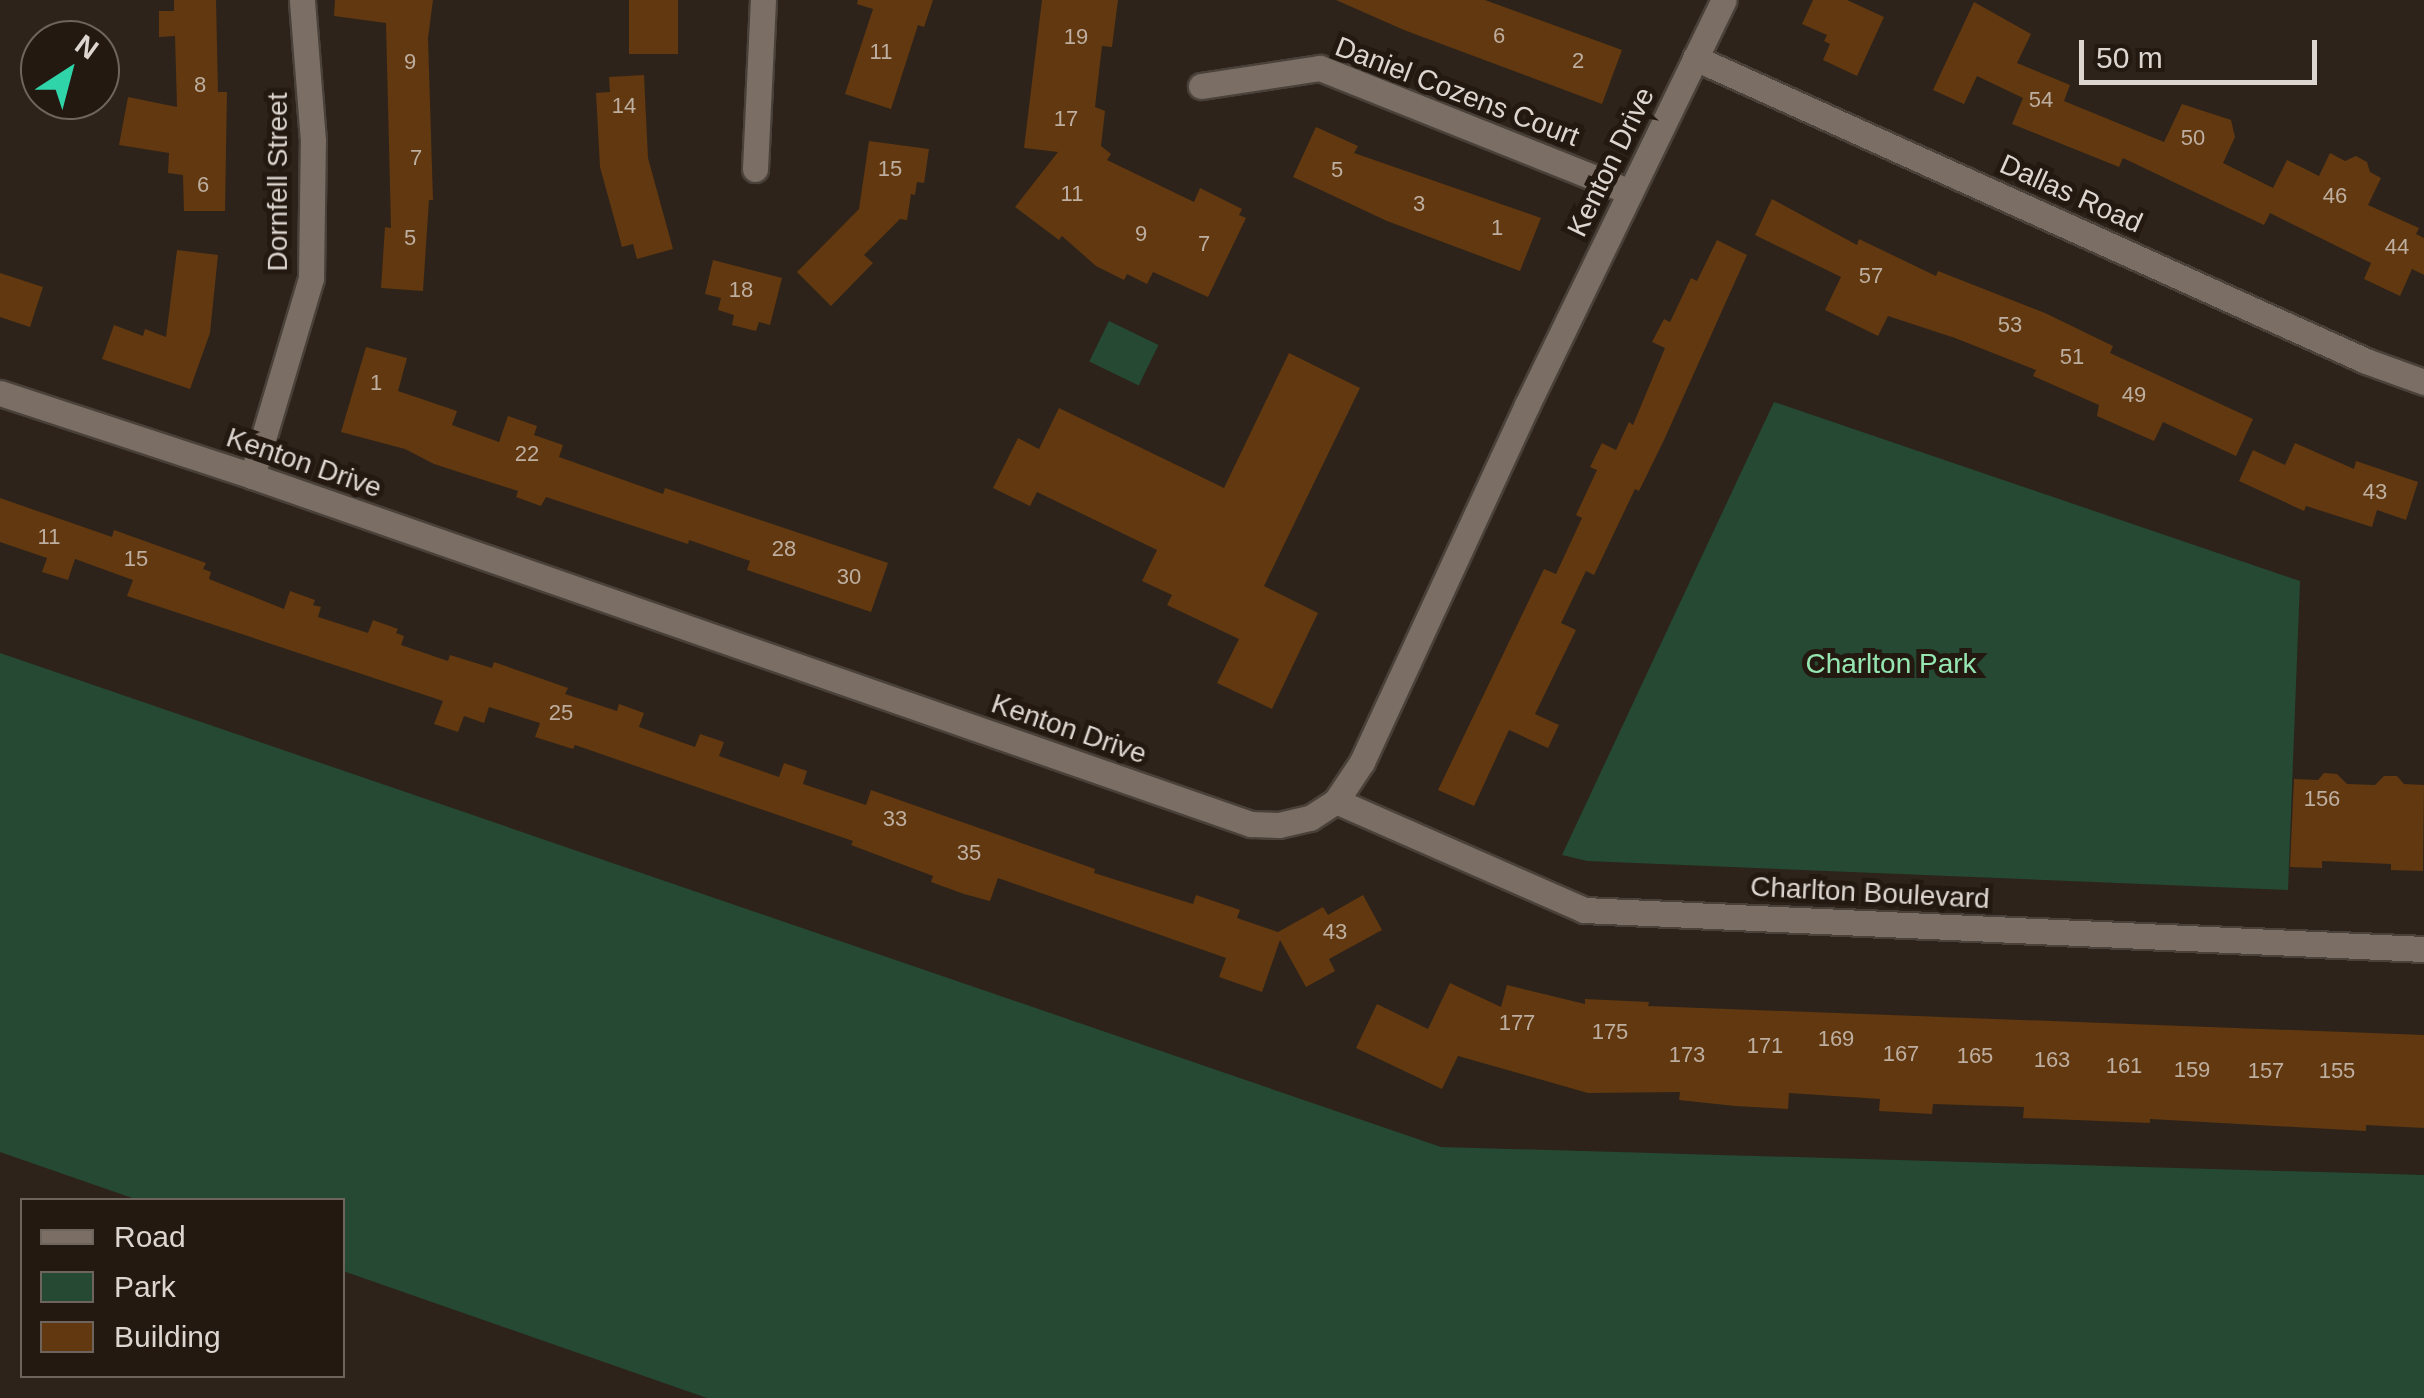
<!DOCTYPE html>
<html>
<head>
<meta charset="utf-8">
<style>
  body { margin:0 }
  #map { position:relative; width:2424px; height:1398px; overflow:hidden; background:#2d231a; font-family:Helvetica,sans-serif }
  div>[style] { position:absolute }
  .green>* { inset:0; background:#254933; transform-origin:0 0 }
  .building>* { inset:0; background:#61380f; transform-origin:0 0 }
  .roads { filter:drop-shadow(2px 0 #49413a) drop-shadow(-2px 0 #49413a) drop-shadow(0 2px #49413a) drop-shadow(0 -2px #49413a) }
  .minor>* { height:25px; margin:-12.5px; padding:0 12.5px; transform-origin:12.5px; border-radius:12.5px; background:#7b6f65 }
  span { translate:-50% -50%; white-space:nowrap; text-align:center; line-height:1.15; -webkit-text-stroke:10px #231911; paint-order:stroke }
  .number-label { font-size:22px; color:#beaea0 }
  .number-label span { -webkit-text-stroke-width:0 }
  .street-label { font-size:28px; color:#ddd6d0 }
  .park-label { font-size:28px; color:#95e6b1 }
  .legend { position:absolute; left:20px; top:1198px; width:325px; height:180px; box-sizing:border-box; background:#231911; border:2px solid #6d655d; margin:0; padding:12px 18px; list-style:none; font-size:30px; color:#ddd6d0 }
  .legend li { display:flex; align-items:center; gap:20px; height:50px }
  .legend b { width:50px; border:2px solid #6d655d }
  .north { position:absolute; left:20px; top:20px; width:100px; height:100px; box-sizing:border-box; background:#231911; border:2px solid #6d655d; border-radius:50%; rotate:36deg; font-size:28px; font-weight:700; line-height:40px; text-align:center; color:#ddd6d0 }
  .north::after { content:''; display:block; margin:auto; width:35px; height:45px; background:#30d4a9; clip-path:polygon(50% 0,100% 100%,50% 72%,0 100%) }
  .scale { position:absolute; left:2079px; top:40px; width:238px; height:45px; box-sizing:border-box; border:5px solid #ddd6d0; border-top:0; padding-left:12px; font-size:30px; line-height:35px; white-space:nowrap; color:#ddd6d0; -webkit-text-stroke:8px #231911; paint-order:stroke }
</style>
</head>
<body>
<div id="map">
  <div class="green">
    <div style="left:1109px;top:321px;width:55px;height:45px;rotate:26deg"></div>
    <div style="clip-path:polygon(1774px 402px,2300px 581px,2288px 890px,1587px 861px,1562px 855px)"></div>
    <div style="clip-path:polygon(0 653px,1441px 1147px,2424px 1175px,2424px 1398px,707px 1398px,343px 1271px,342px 1200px,138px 1200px,0 1152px)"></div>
  </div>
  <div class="building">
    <div style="clip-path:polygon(174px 0,216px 0,218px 92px,227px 92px,225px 211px,184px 211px,183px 175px,168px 173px,169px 153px,119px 145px,128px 97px,177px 107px,175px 36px,159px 37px,159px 11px,174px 11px)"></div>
    <div style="clip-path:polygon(335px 0,433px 0,428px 38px,433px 200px,429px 200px,423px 291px,381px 288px,385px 227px,391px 228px,386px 23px,334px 16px)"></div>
    <div style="left:629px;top:0;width:49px;height:54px"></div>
    <div style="clip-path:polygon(858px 0,933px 0,924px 27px,918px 25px,891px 109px,845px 94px,873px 9px,857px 4px)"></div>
    <div style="clip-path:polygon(1042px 0,1118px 0,1112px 47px,1102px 46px,1095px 107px,1105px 111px,1101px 146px,1111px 154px,1107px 160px,1194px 202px,1200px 188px,1242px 209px,1239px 215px,1246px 218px,1208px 297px,1153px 272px,1147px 284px,1127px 274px,1124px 280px,1096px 266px,1062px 236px,1059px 240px,1015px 207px,1058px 152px,1024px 148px)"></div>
    <div style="clip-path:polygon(1336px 0,1485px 0,1622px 50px,1602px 104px,1404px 30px)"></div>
    <div style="clip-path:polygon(1813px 0,1847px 0,1884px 17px,1857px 76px,1823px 60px,1830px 44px,1824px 41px,1827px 35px,1802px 24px)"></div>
    <div style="clip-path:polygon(1974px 2px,2031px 34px,2017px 63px,2070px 85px,2064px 101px,2164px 142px,2182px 104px,2231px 120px,2235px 137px,2223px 163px,2273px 188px,2287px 160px,2319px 176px,2330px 153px,2345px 161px,2356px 156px,2367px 162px,2370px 172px,2381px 178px,2368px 205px,2419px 228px,2416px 234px,2424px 238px,2424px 275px,2412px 269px,2400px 296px,2364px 279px,2371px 263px,2270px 213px,2264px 225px,2123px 158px,2119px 167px,2012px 124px,2023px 98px,1977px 76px,1964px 104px,1933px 90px)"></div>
    <div style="clip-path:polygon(644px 75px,648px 158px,673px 249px,637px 259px,633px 244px,622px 247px,600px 167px,596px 93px,610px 92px,609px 77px)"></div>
    <div style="clip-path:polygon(1316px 127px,1358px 146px,1354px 153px,1541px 218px,1520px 271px,1387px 221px,1293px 177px)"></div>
    <div style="clip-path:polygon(869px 141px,929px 149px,924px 183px,917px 182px,915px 195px,911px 194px,907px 220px,900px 219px,864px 255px,873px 263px,831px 306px,797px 272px,859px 209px)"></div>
    <div style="clip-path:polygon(1772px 199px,1857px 245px,1859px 239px,1936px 276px,1938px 271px,2045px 313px,2113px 346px,2110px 353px,2253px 419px,2236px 456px,2163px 422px,2154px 441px,2097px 416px,2099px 405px,2033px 376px,2036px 370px,1955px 338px,1888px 316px,1878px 336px,1825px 310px,1841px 277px,1755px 235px)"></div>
    <div style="clip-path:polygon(1717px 240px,1747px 255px,1664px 440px,1639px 491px,1635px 489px,1594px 575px,1586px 571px,1561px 623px,1576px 630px,1535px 714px,1559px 725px,1548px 748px,1509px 730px,1474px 806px,1438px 790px,1544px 569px,1556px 574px,1582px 518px,1576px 515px,1597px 470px,1590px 467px,1602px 443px,1616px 450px,1629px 422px,1633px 425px,1665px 348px,1652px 342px,1664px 319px,1670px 322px,1691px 278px,1697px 281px)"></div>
    <div style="clip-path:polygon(177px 250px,218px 255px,210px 333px,190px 389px,102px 359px,114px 325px,143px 336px,145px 329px,166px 337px)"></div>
    <div style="clip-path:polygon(713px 260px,782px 278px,770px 325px,759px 322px,756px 331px,732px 325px,734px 315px,718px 310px,721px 298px,705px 294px)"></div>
    <div style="clip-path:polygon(0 273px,43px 287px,30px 327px,0 317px)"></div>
    <div style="clip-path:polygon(366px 347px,407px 358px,398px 391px,457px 411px,452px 425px,499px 442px,508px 416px,537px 426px,534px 435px,563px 445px,559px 457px,663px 494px,665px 488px,888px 563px,871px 612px,747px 570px,750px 561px,689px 540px,688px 544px,546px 497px,541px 506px,516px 497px,518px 491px,434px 464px,405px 449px,341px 432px)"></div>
    <div style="clip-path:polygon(1289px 353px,1360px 388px,1264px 586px,1318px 613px,1272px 709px,1217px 683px,1239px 639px,1167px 605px,1172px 595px,1142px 581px,1157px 550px,1037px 492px,1030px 506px,993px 488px,1018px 438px,1039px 449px,1059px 408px,1224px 488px)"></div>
    <div style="clip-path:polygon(2295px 443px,2354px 469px,2356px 461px,2418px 482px,2406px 520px,2377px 510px,2372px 527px,2306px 506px,2304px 511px,2239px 481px,2253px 450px,2285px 465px)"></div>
    <div style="clip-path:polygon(0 498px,112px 537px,114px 530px,206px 563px,203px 569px,211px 572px,209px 579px,284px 609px,290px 591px,315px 600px,313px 605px,321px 607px,318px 617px,368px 633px,373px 620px,398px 629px,396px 633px,404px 636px,401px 645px,448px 661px,450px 655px,492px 668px,494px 662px,568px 688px,565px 694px,617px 711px,619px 704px,644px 713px,639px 727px,695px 747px,700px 734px,724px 742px,719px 756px,779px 777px,784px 763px,807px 771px,803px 784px,866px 805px,871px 790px,1095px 869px,1094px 873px,1193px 904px,1196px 895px,1240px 910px,1237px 918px,1278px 932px,1323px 907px,1328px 915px,1363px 895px,1382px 930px,1329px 959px,1335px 971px,1306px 987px,1280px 940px,1262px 992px,1219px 977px,1226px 958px,998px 878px,990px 901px,964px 894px,931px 882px,933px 876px,851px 845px,853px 841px,575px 745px,573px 749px,535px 737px,540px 723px,489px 707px,484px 723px,464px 716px,458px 732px,434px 724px,443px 701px,127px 596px,133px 580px,75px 559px,68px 580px,42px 572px,47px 558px,0 542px)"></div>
    <div style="clip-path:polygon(2324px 773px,2337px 774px,2347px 784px,2375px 785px,2384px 776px,2397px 776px,2404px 784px,2424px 785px,2423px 871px,2391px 870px,2391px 864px,2322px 861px,2322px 868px,2290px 867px,2294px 779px,2318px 780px)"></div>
    <div style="clip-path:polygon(1450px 983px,1501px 1007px,1507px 985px,1585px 1004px,1585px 999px,1649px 1002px,1648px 1006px,2424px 1035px,2424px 1128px,2366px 1125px,2366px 1131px,2150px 1119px,2150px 1123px,2023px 1118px,2024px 1107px,1933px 1104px,1932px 1114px,1879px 1111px,1880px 1099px,1789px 1093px,1788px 1109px,1735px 1106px,1679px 1100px,1680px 1092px,1588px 1093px,1458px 1056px,1442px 1089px,1356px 1048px,1377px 1004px,1428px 1029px)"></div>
  </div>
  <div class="roads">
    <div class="minor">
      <div style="left:1695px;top:58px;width:736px;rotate:24.3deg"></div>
      <div style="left:2366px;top:361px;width:62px;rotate:19.9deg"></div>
      <div style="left:1201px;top:86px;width:120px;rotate:-8.6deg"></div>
      <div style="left:1320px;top:68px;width:334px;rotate:21.8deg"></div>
      <div style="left:755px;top:169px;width:169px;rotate:-87.3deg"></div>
      <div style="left:0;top:393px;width:265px;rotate:18.2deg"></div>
      <div style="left:252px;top:476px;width:1058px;rotate:19.21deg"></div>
      <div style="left:1251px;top:824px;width:28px;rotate:2deg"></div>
      <div style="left:1279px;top:825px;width:32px;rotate:-13deg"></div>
      <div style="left:1310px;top:818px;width:31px;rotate:-33deg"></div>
      <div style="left:1336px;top:801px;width:47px;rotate:-56.3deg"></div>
      <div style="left:1362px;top:762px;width:393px;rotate:-65.2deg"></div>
      <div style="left:1527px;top:405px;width:450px;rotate:-64.1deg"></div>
      <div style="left:252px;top:476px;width:207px;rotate:-73.4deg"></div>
      <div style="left:311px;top:278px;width:137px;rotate:-89.2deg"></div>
      <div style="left:313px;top:141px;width:141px;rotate:-94.5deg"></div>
      <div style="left:1336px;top:801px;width:271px;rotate:23.7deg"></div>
      <div style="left:1584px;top:910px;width:841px;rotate:2.66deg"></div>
    </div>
  </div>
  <div class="number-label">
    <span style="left:1499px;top:36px">6</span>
    <span style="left:1076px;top:37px">19</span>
    <span style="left:881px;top:52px">11</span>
    <span style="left:1578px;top:61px">2</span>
    <span style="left:410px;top:62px">9</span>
    <span style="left:200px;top:85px">8</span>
    <span style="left:2041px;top:100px">54</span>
    <span style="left:624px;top:106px">14</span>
    <span style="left:1066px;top:119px">17</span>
    <span style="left:2193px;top:138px">50</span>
    <span style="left:416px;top:158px">7</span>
    <span style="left:890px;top:169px">15</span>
    <span style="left:1337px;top:170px">5</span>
    <span style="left:203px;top:185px">6</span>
    <span style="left:1072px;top:194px">11</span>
    <span style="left:2335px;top:196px">46</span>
    <span style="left:1419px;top:204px">3</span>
    <span style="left:1497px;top:228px">1</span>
    <span style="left:1141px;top:234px">9</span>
    <span style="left:410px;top:238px">5</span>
    <span style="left:1204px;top:244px">7</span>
    <span style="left:2397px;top:247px">44</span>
    <span style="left:1871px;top:276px">57</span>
    <span style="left:741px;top:290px">18</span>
    <span style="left:2010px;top:325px">53</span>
    <span style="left:2072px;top:357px">51</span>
    <span style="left:376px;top:383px">1</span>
    <span style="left:2134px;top:395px">49</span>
    <span style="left:527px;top:454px">22</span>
    <span style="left:2375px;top:492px">43</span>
    <span style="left:49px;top:537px">11</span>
    <span style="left:784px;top:549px">28</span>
    <span style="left:136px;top:559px">15</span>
    <span style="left:849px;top:577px">30</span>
    <span style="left:561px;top:713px">25</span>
    <span style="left:2322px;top:799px">156</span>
    <span style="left:895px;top:819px">33</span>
    <span style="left:969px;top:853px">35</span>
    <span style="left:1335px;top:932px">43</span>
    <span style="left:1517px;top:1023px">177</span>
    <span style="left:1610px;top:1032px">175</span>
    <span style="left:1836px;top:1039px">169</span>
    <span style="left:1765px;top:1046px">171</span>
    <span style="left:1901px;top:1054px">167</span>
    <span style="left:1687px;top:1055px">173</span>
    <span style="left:1975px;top:1056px">165</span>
    <span style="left:2052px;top:1060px">163</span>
    <span style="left:2124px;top:1066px">161</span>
    <span style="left:2192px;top:1070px">159</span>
    <span style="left:2266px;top:1071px">157</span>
    <span style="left:2337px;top:1071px">155</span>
  </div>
  <div class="street-label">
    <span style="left:1457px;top:92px;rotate:21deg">Daniel Cozens Court</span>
    <span style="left:1611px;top:162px;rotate:-64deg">Kenton Drive</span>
    <span style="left:278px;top:182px;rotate:-90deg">Dornfell Street</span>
    <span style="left:2071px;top:194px;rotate:24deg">Dallas Road</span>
    <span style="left:304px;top:463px;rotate:19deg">Kenton Drive</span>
    <span style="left:1069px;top:729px;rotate:19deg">Kenton Drive</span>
    <span style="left:1870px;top:893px;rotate:3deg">Charlton Boulevard</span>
  </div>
  <div class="park-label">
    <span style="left:1891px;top:664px">Charlton Park</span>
  </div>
  <ul class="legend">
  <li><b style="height:12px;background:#7b6f65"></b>Road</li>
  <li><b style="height:28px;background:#254933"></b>Park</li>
  <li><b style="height:28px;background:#61380f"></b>Building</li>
  </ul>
  <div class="north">N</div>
  <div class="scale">50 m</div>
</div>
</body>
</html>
